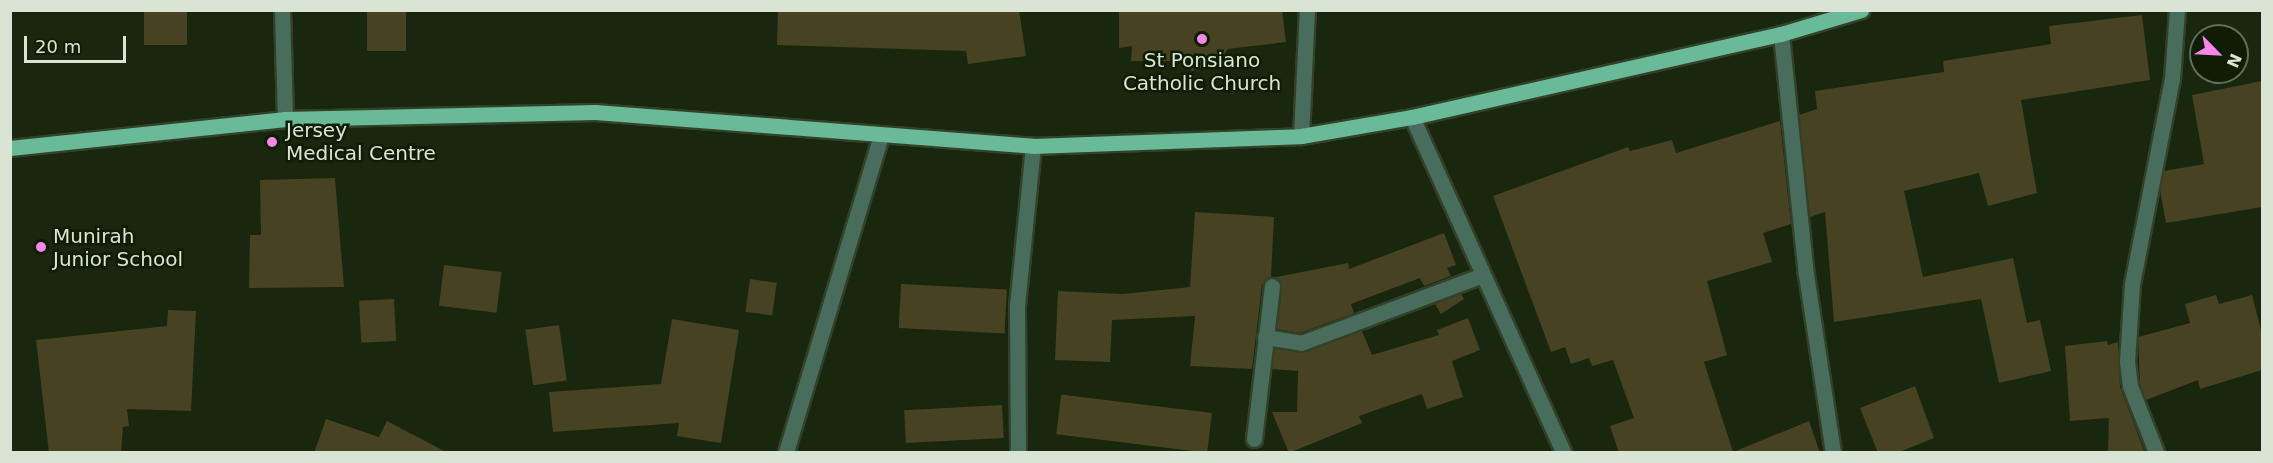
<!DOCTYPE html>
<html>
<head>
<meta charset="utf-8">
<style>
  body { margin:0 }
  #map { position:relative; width:2273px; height:463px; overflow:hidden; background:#18270d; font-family:"DejaVu Sans",sans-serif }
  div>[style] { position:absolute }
  .building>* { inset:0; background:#474221; transform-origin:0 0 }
  .roads { filter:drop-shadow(2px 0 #334129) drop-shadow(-2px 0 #334129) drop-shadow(0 2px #334129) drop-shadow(0 -2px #334129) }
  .minor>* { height:15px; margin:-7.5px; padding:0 7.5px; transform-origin:7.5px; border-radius:7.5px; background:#486d5d }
  .major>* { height:15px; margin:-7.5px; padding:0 7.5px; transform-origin:7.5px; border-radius:7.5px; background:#69ba98 }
  .dots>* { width:16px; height:16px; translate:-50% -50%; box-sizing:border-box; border:3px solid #0f1d05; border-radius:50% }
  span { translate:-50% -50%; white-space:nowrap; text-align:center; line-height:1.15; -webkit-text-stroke:5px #0f1d05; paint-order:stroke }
  .poi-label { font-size:20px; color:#dae4d4 }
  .left { translate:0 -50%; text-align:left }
  .frame { position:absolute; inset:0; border:12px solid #dae4d4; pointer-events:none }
  .north { position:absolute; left:2189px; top:24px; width:60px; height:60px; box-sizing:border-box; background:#0f1d05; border:2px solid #606d58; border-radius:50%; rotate:114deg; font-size:16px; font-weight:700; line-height:24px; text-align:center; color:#dae4d4 }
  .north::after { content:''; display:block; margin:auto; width:21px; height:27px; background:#f987e9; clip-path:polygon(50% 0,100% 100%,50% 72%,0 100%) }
  .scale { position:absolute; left:24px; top:36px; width:102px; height:27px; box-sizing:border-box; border:3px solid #dae4d4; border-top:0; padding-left:8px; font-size:18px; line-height:21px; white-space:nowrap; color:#dae4d4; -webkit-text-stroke:4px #0f1d05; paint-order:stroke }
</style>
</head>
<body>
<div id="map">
  <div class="building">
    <div style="left:144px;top:10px;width:43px;height:35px"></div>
    <div style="left:367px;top:10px;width:39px;height:41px"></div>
    <div style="clip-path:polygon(778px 10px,1019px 10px,1026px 56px,968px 64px,966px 51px,777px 45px)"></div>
    <div style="clip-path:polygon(1119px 10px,1282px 10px,1286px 42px,1228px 49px,1215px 66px,1191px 71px,1189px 61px,1131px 61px,1132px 46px,1119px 48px)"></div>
    <div style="clip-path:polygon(2142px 15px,2150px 80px,2021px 100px,2037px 193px,1988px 206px,1979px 173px,1904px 191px,1923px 277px,2013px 258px,2027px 323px,2040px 320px,2051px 371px,1999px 383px,1981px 299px,1834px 322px,1825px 212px,1810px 217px,1799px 115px,1817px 109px,1815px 91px,1944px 72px,1943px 61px,2051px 44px,2049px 26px)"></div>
    <div style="clip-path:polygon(2262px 81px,2262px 207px,2166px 223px,2160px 190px,2164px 171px,2204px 164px,2192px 95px)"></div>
    <div style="clip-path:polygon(1780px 121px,1791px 224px,1763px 233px,1772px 262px,1707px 281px,1727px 355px,1704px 362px,1733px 452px,1809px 421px,1820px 453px,1619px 453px,1610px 426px,1634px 418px,1613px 360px,1592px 366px,1589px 358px,1571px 364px,1565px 347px,1551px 352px,1493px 196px,1628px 147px,1630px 151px,1672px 140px,1676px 153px)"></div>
    <div style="clip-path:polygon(335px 178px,344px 287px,249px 288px,250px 235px,261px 235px,260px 180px)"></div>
    <div style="clip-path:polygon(1195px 212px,1274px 217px,1271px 277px,1262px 285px,1252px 369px,1190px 366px,1195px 316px,1112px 320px,1110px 362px,1055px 360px,1058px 291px,1123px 294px,1190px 287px)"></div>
    <div style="clip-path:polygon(1444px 233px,1456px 265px,1447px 268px,1451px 276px,1424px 286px,1420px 278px,1351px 304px,1354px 313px,1300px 333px,1277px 329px,1282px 287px,1276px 277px,1348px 263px,1349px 269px)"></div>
    <div style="left:444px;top:265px;width:58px;height:41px;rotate:7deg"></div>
    <div style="left:750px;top:279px;width:27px;height:33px;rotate:8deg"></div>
    <div style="left:901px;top:284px;width:106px;height:44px;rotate:3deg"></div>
    <div style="clip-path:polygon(1461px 294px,1464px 299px,1441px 314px,1435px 304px)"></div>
    <div style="clip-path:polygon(2216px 295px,2219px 304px,2252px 295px,2262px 334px,2262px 370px,2200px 389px,2198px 380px,2146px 400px,2140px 384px,2138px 337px,2190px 323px,2185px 304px)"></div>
    <div style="left:394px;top:299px;width:42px;height:35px;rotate:87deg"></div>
    <div style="clip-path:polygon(168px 310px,196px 311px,191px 411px,127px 409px,129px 426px,123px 427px,121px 453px,49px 453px,36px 340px,167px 326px)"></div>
    <div style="clip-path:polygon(1468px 318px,1480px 350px,1452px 361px,1463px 397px,1427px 409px,1422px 394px,1359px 416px,1362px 423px,1289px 453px,1272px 412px,1297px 412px,1298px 371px,1272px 369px,1274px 348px,1304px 352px,1362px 331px,1372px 355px,1439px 335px,1437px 330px)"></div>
    <div style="clip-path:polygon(672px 319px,739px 330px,721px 443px,677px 436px,679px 423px,553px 432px,549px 392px,661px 384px)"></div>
    <div style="left:559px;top:325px;width:56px;height:34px;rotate:82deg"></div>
    <div style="clip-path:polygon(2107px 341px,2108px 345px,2118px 342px,2120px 387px,2145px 453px,2108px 453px,2109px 418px,2070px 421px,2065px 346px)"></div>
    <div style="clip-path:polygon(1915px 386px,1934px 438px,1897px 453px,1878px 453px,1860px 408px)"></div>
    <div style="left:1002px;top:405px;width:33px;height:98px;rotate:87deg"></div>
    <div style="left:1212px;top:413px;width:40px;height:152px;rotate:97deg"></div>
    <div style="clip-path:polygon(326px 419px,379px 437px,387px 421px,448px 453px,314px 453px)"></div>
  </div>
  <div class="roads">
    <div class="minor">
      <div style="left:282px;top:10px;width:109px;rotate:88.4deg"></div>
      <div style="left:1781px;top:34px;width:241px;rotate:84.1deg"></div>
      <div style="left:1806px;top:274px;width:180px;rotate:81.4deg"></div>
      <div style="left:1412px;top:117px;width:367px;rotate:65.7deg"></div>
      <div style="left:1301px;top:136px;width:126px;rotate:-87.3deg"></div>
      <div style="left:1265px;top:337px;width:36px;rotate:9deg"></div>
      <div style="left:1301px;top:343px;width:194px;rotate:-20.5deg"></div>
      <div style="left:1254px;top:439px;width:154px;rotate:-83.3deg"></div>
      <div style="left:786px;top:452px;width:331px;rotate:-73.3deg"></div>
      <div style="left:1018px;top:452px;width:146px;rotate:-90.4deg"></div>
      <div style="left:1017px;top:306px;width:161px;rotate:-84.3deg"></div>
      <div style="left:2156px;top:452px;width:71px;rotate:-111.5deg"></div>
      <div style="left:2130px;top:386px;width:25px;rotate:-97deg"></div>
      <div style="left:2127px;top:361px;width:77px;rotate:-86.3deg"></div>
      <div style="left:2132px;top:284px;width:209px;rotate:-79deg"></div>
      <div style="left:2172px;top:79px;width:69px;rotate:-85.9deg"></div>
    </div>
    <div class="major">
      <div style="left:10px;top:148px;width:277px;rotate:-6deg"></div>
      <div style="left:285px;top:119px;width:310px;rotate:-1.3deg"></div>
      <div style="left:595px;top:112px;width:439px;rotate:4.4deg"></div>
      <div style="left:1033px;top:146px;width:268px;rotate:-2.1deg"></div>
      <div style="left:1301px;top:136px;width:113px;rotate:-9.7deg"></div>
      <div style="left:1412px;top:117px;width:378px;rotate:-12.7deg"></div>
      <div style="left:1781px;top:34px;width:84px;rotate:-16.7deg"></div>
    </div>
  </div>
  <div class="dots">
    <div style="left:1202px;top:39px;background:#f987e9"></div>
    <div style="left:272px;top:142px;background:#f987e9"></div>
    <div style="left:41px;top:247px;background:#f987e9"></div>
  </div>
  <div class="poi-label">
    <span style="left:1202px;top:72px">St Ponsiano<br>Catholic Church</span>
    <span class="left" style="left:286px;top:142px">Jersey<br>Medical Centre</span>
    <span class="left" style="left:53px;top:248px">Munirah<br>Junior School</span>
  </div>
  <div class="frame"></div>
  <div class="north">N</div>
  <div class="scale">20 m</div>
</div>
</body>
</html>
